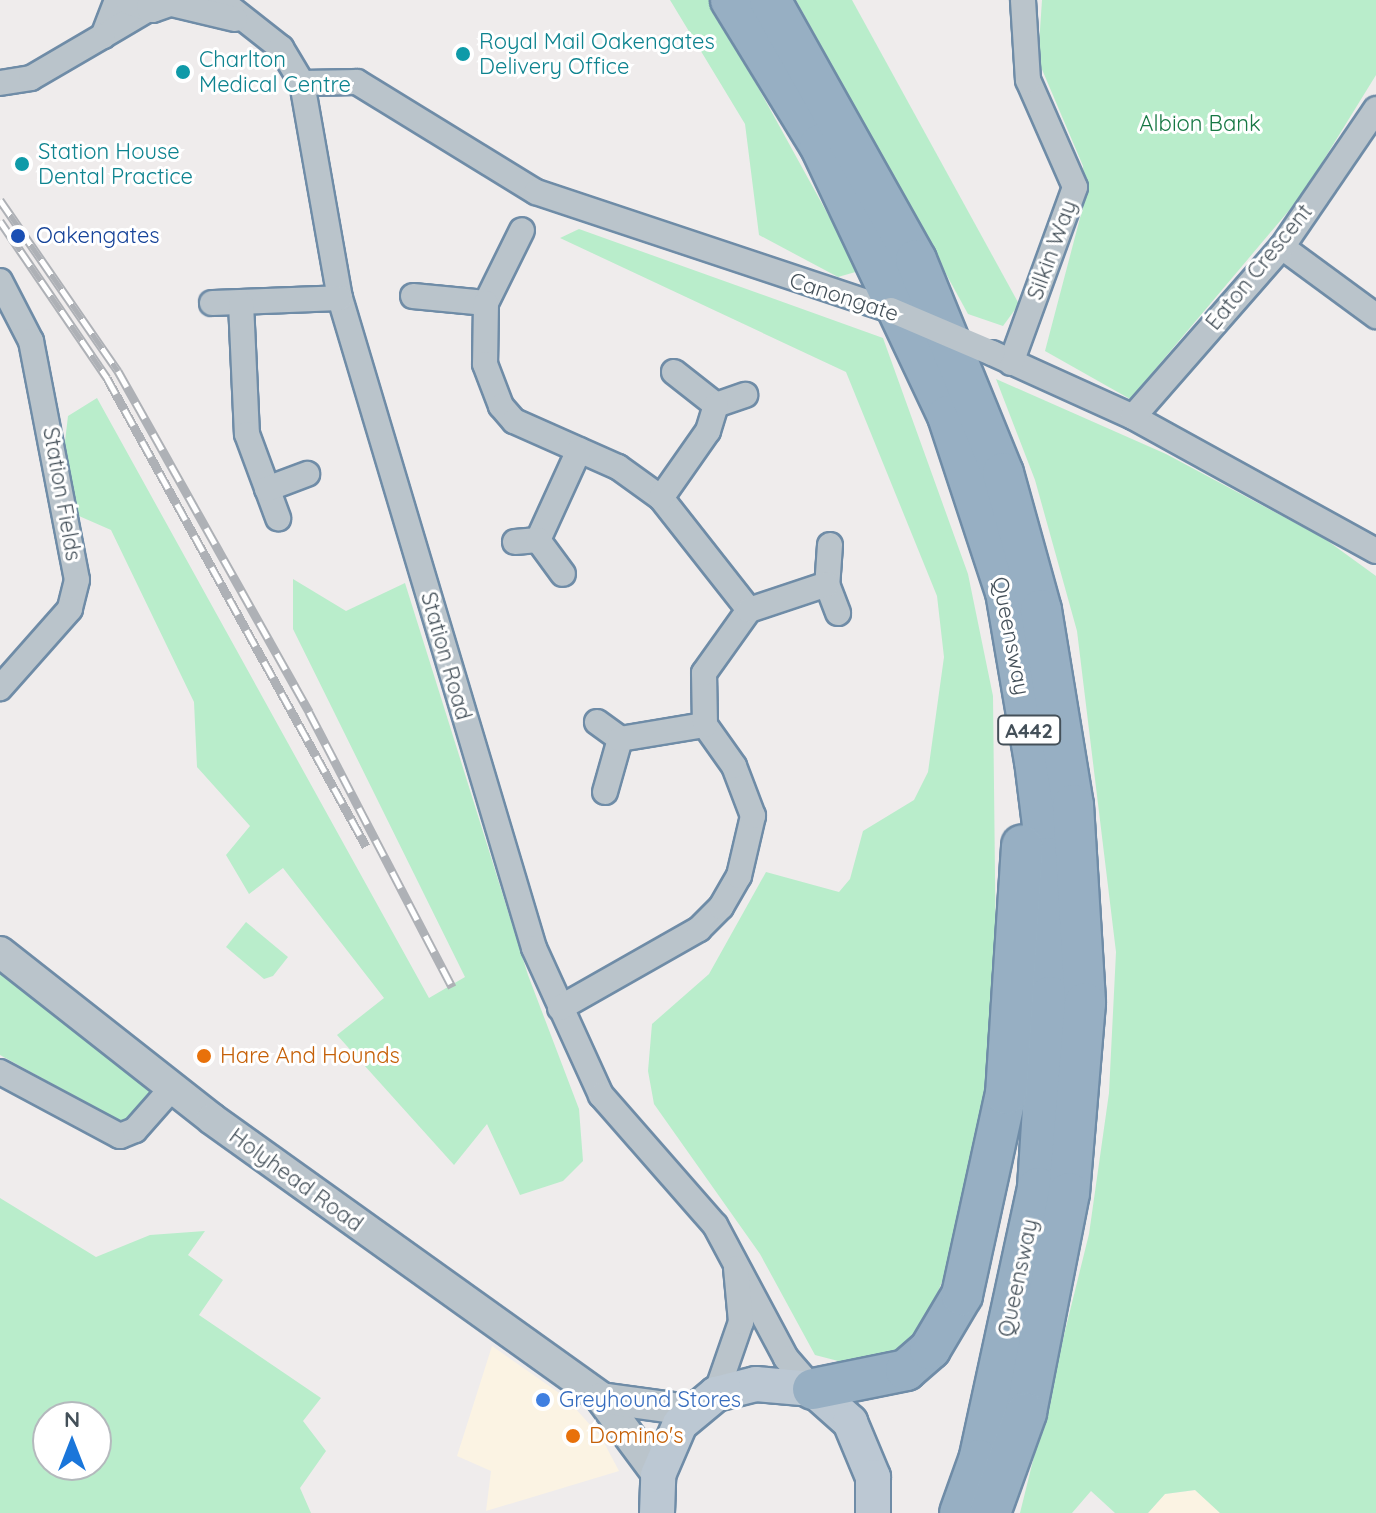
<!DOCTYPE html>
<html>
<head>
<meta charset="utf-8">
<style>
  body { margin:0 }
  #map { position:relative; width:1376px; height:1513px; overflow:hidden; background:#efecec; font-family:Quicksand,sans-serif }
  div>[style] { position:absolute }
  .commercial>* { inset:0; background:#fbf3e3 }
  .green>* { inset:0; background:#b9edcb }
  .roads { filter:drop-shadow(2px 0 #6f8ca7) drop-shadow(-2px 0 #6f8ca7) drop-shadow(0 2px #6f8ca7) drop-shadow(0 -2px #6f8ca7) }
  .minor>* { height:24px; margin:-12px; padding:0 12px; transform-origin:12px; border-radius:12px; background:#bac4cb }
  .tertiary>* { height:30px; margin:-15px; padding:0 15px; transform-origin:15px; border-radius:15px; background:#bac4cb }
  .secondary>* { height:34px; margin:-17px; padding:0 17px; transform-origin:17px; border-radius:17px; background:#bcc8d3 }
  .trunk>* { height:40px; margin:-20px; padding:0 20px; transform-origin:20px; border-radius:20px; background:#97afc3 }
  .rail>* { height:9px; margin-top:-4.5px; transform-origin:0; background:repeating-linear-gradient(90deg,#fff 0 18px,#aeb1b6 0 36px); box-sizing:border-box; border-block:2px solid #aeb1b6 }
  .minor-bridge>* { height:24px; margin:-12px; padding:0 12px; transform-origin:12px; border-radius:12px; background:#bac4cb }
  .dots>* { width:22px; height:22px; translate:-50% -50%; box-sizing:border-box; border:4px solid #fff; border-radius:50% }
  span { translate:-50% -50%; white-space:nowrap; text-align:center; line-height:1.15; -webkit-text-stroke:6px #fff; paint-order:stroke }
  .shield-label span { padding:2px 6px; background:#fff; border:2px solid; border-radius:6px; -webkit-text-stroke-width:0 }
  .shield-label { font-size:20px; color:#445059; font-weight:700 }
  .culture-label { font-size:22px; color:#0d838f }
  .left { translate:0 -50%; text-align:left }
  .park-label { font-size:22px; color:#177844 }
  .transit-label { font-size:22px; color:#164399 }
  .street-label { font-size:22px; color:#445059 }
  .food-label { font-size:22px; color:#c56008 }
  .shop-label { font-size:22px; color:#366cbe }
  .north { position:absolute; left:32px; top:1401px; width:80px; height:80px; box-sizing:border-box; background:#fff; border:2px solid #b4b9bd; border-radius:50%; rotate:0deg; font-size:22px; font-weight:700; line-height:32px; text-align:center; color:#445059 }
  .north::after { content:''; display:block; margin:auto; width:28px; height:36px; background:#1a76da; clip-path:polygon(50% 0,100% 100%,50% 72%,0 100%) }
</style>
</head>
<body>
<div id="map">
  <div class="commercial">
    <div style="clip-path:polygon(492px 1346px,565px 1397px,601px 1437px,619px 1471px,486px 1511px,491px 1471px,457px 1456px)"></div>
    <div style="clip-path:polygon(1196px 1490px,1220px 1513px,1148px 1513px,1165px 1494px)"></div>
  </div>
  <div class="green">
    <div style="clip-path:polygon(670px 0,710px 0,859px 271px,838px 277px,759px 235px,745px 124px)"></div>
    <div style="clip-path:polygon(796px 0,852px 0,1019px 304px,1003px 326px,968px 314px)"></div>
    <div style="clip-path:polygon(1042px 0,1376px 0,1376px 75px,1302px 195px,1130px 399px,1045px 351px,1085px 199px,1083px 166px,1038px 60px)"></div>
    <div style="clip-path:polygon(579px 229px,883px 338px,968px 574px,993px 696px,997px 1053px,963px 1228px,920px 1338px,873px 1370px,815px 1355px,760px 1254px,654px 1104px,648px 1071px,652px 1024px,709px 974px,766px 872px,839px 892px,850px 879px,863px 831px,914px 800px,928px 772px,944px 657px,937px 596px,846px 372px,560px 238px)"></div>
    <div style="clip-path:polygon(996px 379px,1166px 454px,1325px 539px,1376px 576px,1376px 1513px,1220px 1513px,1195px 1490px,1165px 1494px,1148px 1513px,1115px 1513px,1091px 1491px,1072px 1513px,1020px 1513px,1089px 1234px,1109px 1093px,1116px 952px,1077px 631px,1035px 480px)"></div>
    <div style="clip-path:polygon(97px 398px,429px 998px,465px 977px,293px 629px,293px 579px,346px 611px,405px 583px,528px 975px,579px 1109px,583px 1161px,563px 1181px,520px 1195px,487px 1124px,454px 1165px,337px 1035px,384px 998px,283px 868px,249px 894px,226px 855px,250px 826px,197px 767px,194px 702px,111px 530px,79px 516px,64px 450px,68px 416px)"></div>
    <div style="clip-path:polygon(246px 922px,288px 957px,273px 976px,264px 979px,226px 947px)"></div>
    <div style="clip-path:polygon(0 967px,151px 1093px,122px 1122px,0 1055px)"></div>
    <div style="clip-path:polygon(evenodd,0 1198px,96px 1257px,150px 1235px,205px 1231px,188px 1255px,223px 1280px,199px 1315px,321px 1398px,303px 1421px,326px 1451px,300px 1488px,311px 1513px,0 1513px,0 1198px,96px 1417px,96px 1465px,48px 1465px,48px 1417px,96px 1417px)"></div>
  </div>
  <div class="roads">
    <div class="minor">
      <div style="left:117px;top:0;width:39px;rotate:111deg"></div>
      <div style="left:103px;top:36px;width:57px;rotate:-30.6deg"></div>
      <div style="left:220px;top:0;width:78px;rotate:38.2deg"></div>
      <div style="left:281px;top:48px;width:41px;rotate:59deg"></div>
      <div style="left:302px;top:83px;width:218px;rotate:80deg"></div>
      <div style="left:340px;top:298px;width:678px;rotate:73.38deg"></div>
      <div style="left:534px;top:948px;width:162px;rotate:65.5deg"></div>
      <div style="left:601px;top:1095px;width:173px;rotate:48.8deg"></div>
      <div style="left:715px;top:1225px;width:151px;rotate:61.9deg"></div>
      <div style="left:786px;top:1358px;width:41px;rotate:48.9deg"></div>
      <div style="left:168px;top:3px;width:69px;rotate:13.4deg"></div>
      <div style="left:0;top:83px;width:31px;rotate:-9deg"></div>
      <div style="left:31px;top:78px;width:83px;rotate:-30.3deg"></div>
      <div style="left:302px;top:83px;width:55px;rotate:-1deg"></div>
      <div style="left:357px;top:82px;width:210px;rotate:31.6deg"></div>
      <div style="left:536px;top:192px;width:374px;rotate:18.4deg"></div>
      <div style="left:1282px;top:247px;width:117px;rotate:36.3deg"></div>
      <div style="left:0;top:281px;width:68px;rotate:62.7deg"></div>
      <div style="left:31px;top:341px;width:243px;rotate:79.1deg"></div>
      <div style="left:77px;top:580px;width:30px;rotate:104deg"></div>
      <div style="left:70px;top:609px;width:106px;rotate:131.5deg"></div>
      <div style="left:413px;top:296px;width:73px;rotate:5.5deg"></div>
      <div style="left:486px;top:303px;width:81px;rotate:-63.7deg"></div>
      <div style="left:212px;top:303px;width:128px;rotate:-2.2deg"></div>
      <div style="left:241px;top:303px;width:131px;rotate:87.4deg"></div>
      <div style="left:247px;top:434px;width:90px;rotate:69.7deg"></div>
      <div style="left:486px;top:303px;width:61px;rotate:90.9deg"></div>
      <div style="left:485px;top:364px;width:45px;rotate:69.1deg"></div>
      <div style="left:501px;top:406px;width:20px;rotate:49deg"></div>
      <div style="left:514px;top:421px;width:114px;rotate:23.9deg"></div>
      <div style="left:618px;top:467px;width:53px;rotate:35.8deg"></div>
      <div style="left:661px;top:498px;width:142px;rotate:51.8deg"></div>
      <div style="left:992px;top:353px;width:155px;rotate:24.4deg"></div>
      <div style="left:1133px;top:417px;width:277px;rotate:28.9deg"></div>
      <div style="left:1011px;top:363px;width:187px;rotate:-70deg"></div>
      <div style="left:1075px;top:187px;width:117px;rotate:-113.7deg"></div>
      <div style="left:1028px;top:80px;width:80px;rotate:-93.6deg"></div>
      <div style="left:674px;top:372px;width:53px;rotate:38.2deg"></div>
      <div style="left:716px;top:405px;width:31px;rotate:-19deg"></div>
      <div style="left:1133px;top:417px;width:226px;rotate:-48.8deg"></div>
      <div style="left:1282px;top:247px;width:167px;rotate:-55.7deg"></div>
      <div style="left:267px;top:489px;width:43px;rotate:-20.6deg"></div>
      <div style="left:661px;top:498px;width:82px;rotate:-55deg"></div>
      <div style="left:708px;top:431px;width:27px;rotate:-73deg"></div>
      <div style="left:538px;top:540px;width:99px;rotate:-65.5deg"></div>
      <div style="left:515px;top:542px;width:23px;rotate:-5deg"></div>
      <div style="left:538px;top:540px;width:42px;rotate:53.7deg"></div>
      <div style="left:830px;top:545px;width:39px;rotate:94deg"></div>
      <div style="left:827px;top:584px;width:31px;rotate:69deg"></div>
      <div style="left:597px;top:722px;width:29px;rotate:36deg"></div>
      <div style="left:620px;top:739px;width:55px;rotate:105.8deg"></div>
      <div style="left:620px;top:739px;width:86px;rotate:-9.4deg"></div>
      <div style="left:560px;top:1008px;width:160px;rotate:-29.6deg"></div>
      <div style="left:699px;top:929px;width:31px;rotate:-45deg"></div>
      <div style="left:721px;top:907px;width:36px;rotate:-60deg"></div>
      <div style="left:739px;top:876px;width:62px;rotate:-76.9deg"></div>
      <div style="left:753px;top:816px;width:53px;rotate:-110.8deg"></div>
      <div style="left:734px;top:766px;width:50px;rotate:-125.3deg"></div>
      <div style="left:705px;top:725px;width:52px;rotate:-91.1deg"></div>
      <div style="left:704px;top:673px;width:77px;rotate:-54.5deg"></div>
      <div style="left:749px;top:610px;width:82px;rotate:-18.4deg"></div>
      <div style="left:0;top:1072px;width:136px;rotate:28.1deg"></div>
      <div style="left:120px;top:1136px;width:16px;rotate:-22deg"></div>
      <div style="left:135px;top:1130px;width:56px;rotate:-48.6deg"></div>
      <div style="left:716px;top:1394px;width:76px;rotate:-70.9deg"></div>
      <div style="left:741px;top:1322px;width:54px;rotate:-95.3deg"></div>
    </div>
    <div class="tertiary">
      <div style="left:131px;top:0;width:22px;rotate:18deg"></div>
      <div style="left:152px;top:7px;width:21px;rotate:-19deg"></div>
      <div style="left:0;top:952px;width:270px;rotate:38.2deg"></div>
      <div style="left:212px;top:1119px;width:479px;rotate:35.6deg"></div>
      <div style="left:601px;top:1398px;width:96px;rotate:53.5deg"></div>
      <div style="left:601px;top:1398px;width:96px;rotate:7.8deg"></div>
    </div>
    <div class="secondary">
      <div style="left:657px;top:1513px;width:38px;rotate:-88deg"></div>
      <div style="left:658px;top:1475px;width:56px;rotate:-66.7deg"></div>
      <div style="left:680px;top:1424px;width:47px;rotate:-39.8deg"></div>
      <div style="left:716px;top:1394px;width:41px;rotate:-14deg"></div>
      <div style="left:756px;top:1384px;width:57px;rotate:5deg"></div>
      <div style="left:813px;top:1389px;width:50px;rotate:41.7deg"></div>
      <div style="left:850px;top:1422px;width:60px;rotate:67.3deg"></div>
      <div style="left:873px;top:1477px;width:36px;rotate:90deg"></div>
    </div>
    <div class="trunk">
      <div style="left:731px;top:0;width:170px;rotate:58.5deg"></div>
      <div style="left:820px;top:145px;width:300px;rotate:64.7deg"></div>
      <div style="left:948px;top:416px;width:185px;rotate:71.8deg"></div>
      <div style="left:1006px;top:592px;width:171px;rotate:80.3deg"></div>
      <div style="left:1035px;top:761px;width:98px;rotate:82.9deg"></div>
      <div style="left:1047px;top:858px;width:139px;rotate:88.8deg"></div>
      <div style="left:1050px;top:997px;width:191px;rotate:93.6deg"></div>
      <div style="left:1038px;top:1188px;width:278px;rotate:102.2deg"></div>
      <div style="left:979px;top:1460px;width:56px;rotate:109.7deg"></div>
      <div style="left:770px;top:0;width:298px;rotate:60.7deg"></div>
      <div style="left:916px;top:260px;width:230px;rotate:67.8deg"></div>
      <div style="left:1003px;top:473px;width:142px;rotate:74.5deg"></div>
      <div style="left:1041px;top:610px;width:198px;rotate:80.7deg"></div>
      <div style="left:1073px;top:805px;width:198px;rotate:86.5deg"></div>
      <div style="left:1085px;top:1003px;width:191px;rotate:94.8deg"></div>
      <div style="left:1069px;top:1193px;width:224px;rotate:101.1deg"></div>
      <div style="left:1026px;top:1413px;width:106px;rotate:109.8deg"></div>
      <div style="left:813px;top:1389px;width:95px;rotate:-11.5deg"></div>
      <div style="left:906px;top:1370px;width:32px;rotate:-41deg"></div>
      <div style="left:930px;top:1349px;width:63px;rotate:-59.3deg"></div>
      <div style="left:962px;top:1295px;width:206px;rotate:-77.7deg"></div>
      <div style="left:1006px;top:1094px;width:249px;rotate:-86.3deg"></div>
    </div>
  </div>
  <div class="rail">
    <div style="left:0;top:200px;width:208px;rotate:55.4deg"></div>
    <div style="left:118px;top:371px;width:391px;rotate:60.7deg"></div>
    <div style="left:309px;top:712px;width:310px;rotate:62.5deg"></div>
    <div style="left:0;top:221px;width:190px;rotate:55.7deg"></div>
    <div style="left:107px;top:378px;width:535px;rotate:61.04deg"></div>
  </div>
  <div class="minor-bridge">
    <div style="left:891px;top:310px;width:110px;rotate:23.1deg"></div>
  </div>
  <div class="dots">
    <div style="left:463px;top:54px;background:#0f9aa8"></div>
    <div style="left:183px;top:72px;background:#0f9aa8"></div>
    <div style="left:22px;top:164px;background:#0f9aa8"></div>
    <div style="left:18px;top:236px;background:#1a4fb4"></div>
    <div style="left:204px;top:1056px;background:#e8710a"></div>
    <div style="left:543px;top:1400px;background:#3f7fe0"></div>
    <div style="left:573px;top:1436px;background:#e8710a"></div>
  </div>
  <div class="shield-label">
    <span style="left:1029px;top:730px">A442</span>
  </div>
  <div class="culture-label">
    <span class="left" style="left:479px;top:54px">Royal Mail Oakengates<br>Delivery Office</span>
    <span class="left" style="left:199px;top:72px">Charlton<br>Medical Centre</span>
    <span class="left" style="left:38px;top:164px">Station House<br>Dental Practice</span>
  </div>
  <div class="park-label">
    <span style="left:1200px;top:124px">Albion Bank</span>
  </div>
  <div class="transit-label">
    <span class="left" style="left:36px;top:236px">Oakengates</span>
  </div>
  <div class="street-label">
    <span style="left:1052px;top:250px;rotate:-70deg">Silkin Way</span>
    <span style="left:1259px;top:267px;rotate:-51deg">Eaton Crescent</span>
    <span style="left:844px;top:297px;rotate:18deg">Canongate</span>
    <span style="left:62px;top:494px;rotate:80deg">Station Fields</span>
    <span style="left:1011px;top:636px;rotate:79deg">Queensway</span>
    <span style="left:446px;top:656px;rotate:74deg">Station Road</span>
    <span style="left:296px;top:1180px;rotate:36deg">Holyhead Road</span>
    <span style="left:1018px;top:1278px;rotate:-78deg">Queensway</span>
  </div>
  <div class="food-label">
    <span class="left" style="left:220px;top:1056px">Hare And Hounds</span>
    <span class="left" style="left:589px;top:1436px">Domino's</span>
  </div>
  <div class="shop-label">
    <span class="left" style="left:559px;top:1400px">Greyhound Stores</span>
  </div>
  <div class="north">N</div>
</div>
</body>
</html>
